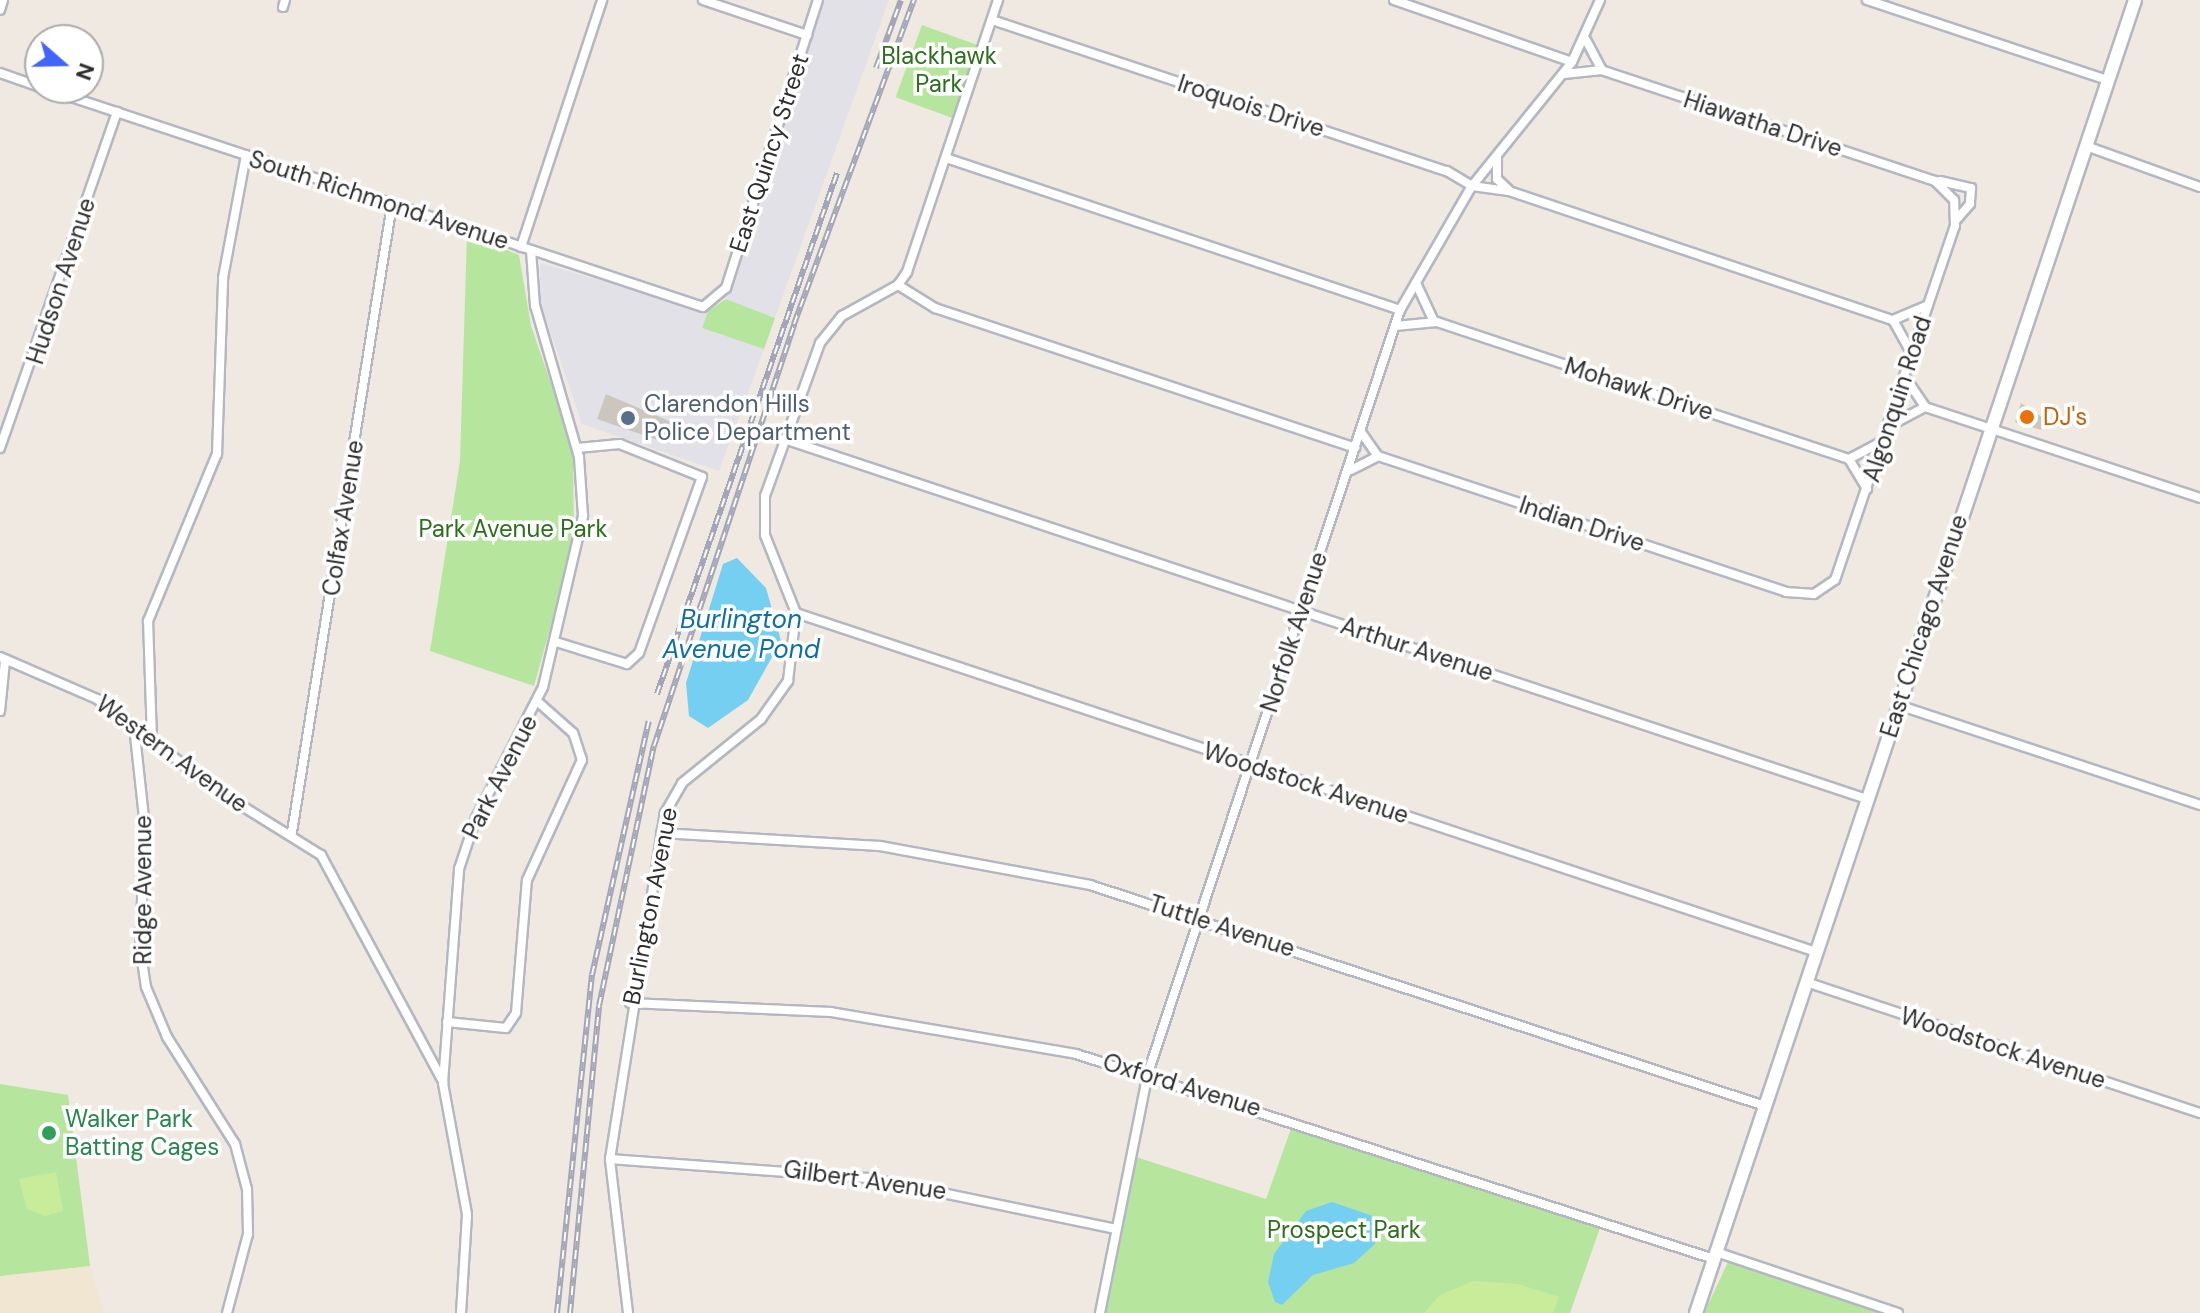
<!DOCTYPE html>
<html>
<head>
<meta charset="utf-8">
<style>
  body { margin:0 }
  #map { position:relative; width:2200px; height:1313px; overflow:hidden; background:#efe9e1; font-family:"DM Sans",sans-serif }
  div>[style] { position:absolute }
  .industrial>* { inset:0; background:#e3e1e8 }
  .education>* { inset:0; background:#f0e6d1 }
  .green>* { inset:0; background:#b6e59e; transform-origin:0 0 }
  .pitch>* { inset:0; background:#c9ec9a }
  .water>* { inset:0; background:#75cff0 }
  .building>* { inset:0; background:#cbc7bf }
  .roads { filter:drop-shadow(2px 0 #b4b7c1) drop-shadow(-2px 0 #b4b7c1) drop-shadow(0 2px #b4b7c1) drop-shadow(0 -2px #b4b7c1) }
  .street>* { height:8px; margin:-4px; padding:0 4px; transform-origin:4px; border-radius:4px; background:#fff }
  .secondary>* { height:12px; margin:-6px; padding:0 6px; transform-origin:6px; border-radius:6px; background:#fff }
  .rail>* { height:6px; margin-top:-3px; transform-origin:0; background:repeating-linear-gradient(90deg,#fff 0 9px,#a3a6b8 0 18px); box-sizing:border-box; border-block:2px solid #a3a6b8 }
  .dots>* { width:22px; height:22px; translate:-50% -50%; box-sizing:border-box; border:4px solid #fff; border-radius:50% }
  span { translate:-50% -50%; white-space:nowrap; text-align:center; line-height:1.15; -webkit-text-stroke:7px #fff; paint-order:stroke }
  .park-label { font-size:24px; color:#2c6e1b }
  .street-label { font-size:24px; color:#2e2e2e }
  .service-label { font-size:24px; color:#4e5e75 }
  .left { translate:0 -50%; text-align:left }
  .food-label { font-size:24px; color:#c56008 }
  .leisure-label { font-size:24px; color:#27864d }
  .water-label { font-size:26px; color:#0d6fa3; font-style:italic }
  .north { position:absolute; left:24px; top:24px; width:80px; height:80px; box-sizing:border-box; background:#fff; border:2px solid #ababab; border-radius:50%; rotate:110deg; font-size:22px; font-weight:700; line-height:32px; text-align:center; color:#2e2e2e }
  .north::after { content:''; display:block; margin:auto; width:28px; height:36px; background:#4264fb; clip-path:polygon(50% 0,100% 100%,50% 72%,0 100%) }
</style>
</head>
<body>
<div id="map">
  <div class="industrial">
    <div style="clip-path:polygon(823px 0,889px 0,775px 318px,726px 299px)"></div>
    <div style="clip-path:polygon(540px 263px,708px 311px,702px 328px,764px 349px,719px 471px,582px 424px,540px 301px)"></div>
  </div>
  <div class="education">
    <div style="clip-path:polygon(45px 1266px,90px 1266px,104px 1313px,0 1313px,0 1276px)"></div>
  </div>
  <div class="green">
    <div style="left:922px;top:25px;width:61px;height:77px;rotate:20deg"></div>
    <div style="clip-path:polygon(467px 234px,519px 255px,531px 326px,573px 447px,574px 542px,534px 686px,430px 651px,460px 461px)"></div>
    <div style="clip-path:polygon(726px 299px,775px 318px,764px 349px,702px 328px,708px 311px)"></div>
    <div style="clip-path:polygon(0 1084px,68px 1095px,90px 1266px,0 1276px)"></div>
    <div style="clip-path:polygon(1292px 1126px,1600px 1228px,1570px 1313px,1106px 1313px,1136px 1157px,1266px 1199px)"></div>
    <div style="clip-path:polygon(1728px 1262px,1732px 1263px,1882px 1313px,1704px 1313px)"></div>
  </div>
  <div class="pitch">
    <div style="clip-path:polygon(56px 1172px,63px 1211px,45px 1216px,27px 1209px,19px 1179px)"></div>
    <div style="clip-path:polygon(1473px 1281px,1518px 1284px,1559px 1297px,1553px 1313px,1424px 1313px,1440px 1295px)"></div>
  </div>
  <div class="water">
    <div style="clip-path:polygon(737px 558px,766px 588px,781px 641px,748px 700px,708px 728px,689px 716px,686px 683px,723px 564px)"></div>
    <div style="clip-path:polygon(1332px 1202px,1373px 1216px,1375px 1244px,1354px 1263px,1313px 1275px,1282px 1305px,1275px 1302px,1268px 1282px,1274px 1254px,1306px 1211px)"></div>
  </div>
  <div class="building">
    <div style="clip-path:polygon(606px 394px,676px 424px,669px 444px,597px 419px)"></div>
    <div style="clip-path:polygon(2021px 403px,2045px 419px,2041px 430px,2015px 422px)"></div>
  </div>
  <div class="roads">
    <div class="street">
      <div style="left:703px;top:0;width:110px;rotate:18.6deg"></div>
      <div style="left:1394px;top:0;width:188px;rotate:19.2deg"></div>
      <div style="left:1867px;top:0;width:254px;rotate:18.4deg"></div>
      <div style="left:283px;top:7px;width:7px;rotate:-74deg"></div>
      <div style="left:0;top:10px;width:10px;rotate:-73deg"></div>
      <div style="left:992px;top:20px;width:479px;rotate:18.4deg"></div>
      <div style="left:1447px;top:171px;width:29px;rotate:31deg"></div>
      <div style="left:1472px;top:186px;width:37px;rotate:8deg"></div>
      <div style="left:1509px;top:191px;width:405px;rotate:18.6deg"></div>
      <div style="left:1893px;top:320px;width:39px;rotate:61deg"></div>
      <div style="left:1586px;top:40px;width:34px;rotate:62deg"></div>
      <div style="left:0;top:73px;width:42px;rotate:19.3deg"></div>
      <div style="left:44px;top:88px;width:694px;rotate:18.38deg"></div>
      <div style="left:703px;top:307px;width:30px;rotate:-40deg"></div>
      <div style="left:726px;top:288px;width:302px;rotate:-72.3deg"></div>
      <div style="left:2086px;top:146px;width:121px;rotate:19.8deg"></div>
      <div style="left:1497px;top:158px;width:21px;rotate:90deg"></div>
      <div style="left:1497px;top:179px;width:16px;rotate:43deg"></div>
      <div style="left:949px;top:159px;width:476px;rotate:18.5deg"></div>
      <div style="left:1940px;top:181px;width:32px;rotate:13deg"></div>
      <div style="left:1971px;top:188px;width:16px;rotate:94deg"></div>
      <div style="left:1970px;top:204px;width:20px;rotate:131deg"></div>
      <div style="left:521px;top:247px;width:260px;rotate:-71.8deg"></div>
      <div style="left:1416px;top:283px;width:40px;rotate:65deg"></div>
      <div style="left:898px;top:285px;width:44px;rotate:31.9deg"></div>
      <div style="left:935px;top:308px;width:443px;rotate:18.4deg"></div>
      <div style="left:1893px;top:320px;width:38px;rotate:-23deg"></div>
      <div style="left:1395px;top:326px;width:42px;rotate:-5.4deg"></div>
      <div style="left:1437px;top:322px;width:434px;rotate:18.4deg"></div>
      <div style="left:1849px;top:459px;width:35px;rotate:59deg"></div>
      <div style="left:1905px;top:377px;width:36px;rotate:56deg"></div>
      <div style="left:1925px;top:407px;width:290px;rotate:18.3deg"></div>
      <div style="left:1891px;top:425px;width:38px;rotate:-28deg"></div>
      <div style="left:1361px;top:432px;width:29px;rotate:55deg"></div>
      <div style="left:784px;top:439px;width:1141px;rotate:18.39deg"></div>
      <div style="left:0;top:448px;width:356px;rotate:-70.8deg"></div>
      <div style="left:1849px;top:459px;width:38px;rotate:-28deg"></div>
      <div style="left:1351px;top:470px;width:30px;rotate:-27deg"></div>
      <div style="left:1378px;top:456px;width:430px;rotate:18.4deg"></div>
      <div style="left:1786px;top:592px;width:28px;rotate:4deg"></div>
      <div style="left:1814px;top:594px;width:25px;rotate:-34deg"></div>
      <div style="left:1835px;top:580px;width:374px;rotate:-71.3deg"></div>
      <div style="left:1955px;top:226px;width:26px;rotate:-92deg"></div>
      <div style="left:1954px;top:200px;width:27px;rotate:-135deg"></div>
      <div style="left:1935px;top:181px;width:351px;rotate:-161.6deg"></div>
      <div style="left:1602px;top:70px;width:38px;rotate:174deg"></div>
      <div style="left:796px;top:613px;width:1075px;rotate:18.38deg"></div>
      <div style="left:556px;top:642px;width:74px;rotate:17.2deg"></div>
      <div style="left:627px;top:664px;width:16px;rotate:-43deg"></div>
      <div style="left:639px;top:653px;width:187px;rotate:-70.3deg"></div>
      <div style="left:702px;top:477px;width:88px;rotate:-158.1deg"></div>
      <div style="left:620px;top:444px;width:43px;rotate:174.7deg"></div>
      <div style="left:0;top:657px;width:106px;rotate:23.4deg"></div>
      <div style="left:97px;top:699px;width:152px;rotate:37.2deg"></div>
      <div style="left:218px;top:791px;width:121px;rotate:31.9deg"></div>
      <div style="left:321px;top:855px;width:258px;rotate:61.7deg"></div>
      <div style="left:1898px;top:705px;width:318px;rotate:18.3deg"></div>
      <div style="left:0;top:711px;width:50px;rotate:-84.3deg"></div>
      <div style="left:134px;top:726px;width:103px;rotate:83.8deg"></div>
      <div style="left:145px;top:828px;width:119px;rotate:92.4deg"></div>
      <div style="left:140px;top:947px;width:40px;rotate:81.5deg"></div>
      <div style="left:146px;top:987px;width:54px;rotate:67.2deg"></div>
      <div style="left:167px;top:1037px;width:127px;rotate:57.6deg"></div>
      <div style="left:235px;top:1144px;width:47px;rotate:75.1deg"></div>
      <div style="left:247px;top:1189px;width:45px;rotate:88.7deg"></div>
      <div style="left:248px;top:1234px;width:82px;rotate:104.9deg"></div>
      <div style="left:152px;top:740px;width:119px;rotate:-91.9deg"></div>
      <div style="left:148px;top:621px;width:181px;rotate:-67.6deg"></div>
      <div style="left:217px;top:454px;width:176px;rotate:-88deg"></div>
      <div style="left:223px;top:278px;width:125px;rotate:-79.4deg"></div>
      <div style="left:292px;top:832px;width:636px;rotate:-80.95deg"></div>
      <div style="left:661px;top:833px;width:219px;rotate:3.4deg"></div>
      <div style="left:880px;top:846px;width:214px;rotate:10.5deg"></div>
      <div style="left:1090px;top:885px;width:710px;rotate:18.13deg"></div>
      <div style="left:1806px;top:982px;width:415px;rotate:18.4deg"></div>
      <div style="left:630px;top:1003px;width:201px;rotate:2.6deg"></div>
      <div style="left:831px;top:1012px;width:249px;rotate:9.7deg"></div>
      <div style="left:1076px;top:1054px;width:670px;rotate:17.81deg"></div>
      <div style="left:447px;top:1022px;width:59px;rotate:5.8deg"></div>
      <div style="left:506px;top:1028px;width:18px;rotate:-56deg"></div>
      <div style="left:516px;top:1013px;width:133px;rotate:-85.3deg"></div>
      <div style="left:527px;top:880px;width:132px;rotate:-65.4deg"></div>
      <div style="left:582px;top:760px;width:28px;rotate:-108deg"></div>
      <div style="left:573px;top:733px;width:48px;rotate:-138.4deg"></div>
      <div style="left:610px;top:1159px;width:261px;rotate:4.2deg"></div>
      <div style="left:870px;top:1178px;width:251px;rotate:11.7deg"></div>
      <div style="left:1716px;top:1252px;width:192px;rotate:18.5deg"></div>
      <div style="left:461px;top:1313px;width:99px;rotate:-86.5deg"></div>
      <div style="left:467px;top:1214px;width:133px;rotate:-100.4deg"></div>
      <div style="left:443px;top:1083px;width:215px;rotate:-85.7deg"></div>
      <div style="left:459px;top:869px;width:54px;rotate:-71.6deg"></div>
      <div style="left:476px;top:818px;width:147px;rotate:-62.9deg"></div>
      <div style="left:543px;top:687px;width:176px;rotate:-76.8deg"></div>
      <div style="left:583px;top:516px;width:59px;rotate:-93.9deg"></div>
      <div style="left:579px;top:457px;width:157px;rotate:-106.2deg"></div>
      <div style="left:535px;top:306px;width:56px;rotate:-94.1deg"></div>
      <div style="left:628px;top:1313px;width:155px;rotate:-96.7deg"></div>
      <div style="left:610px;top:1159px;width:350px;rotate:-81deg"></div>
      <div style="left:665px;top:813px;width:34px;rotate:-60deg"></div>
      <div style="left:682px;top:783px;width:102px;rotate:-39deg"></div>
      <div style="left:761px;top:719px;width:47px;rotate:-54.6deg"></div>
      <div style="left:788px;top:681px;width:68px;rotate:-83.3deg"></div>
      <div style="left:796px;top:613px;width:84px;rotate:-111.7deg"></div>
      <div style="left:765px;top:535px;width:39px;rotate:-90deg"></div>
      <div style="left:765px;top:496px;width:163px;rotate:-70.2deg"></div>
      <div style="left:820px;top:343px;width:35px;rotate:-51deg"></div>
      <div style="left:842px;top:316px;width:64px;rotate:-29deg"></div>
      <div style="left:898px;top:285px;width:16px;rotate:-55deg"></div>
      <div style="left:907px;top:272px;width:287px;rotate:-71.5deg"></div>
      <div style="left:1100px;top:1313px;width:245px;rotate:-78.7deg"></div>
      <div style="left:1148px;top:1073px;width:804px;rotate:-71.72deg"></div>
      <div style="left:1400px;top:310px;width:143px;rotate:-59.9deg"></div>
      <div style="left:1472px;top:186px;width:159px;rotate:-51.1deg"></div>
      <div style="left:1572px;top:62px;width:68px;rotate:-65.7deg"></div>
    </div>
    <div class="secondary">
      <div style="left:1696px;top:1313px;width:1384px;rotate:-71.51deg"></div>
    </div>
  </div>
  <div class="rail">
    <div style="left:876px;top:68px;width:72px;rotate:-69.8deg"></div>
    <div style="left:657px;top:694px;width:551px;rotate:-70.94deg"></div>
    <div style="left:557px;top:1313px;width:340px;rotate:-84.1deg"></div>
    <div style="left:592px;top:975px;width:260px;rotate:-77.4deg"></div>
    <div style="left:570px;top:1313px;width:308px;rotate:-84.6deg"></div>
    <div style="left:599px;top:1006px;width:266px;rotate:-78.1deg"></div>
    <div style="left:654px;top:746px;width:445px;rotate:-71.6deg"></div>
    <div style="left:794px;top:324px;width:346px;rotate:-69.7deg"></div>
  </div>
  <div class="dots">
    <div style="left:2027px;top:417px;background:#e8710a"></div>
    <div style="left:628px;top:418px;background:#5c6f8a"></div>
    <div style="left:49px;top:1133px;background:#2e9e5b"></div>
  </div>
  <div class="park-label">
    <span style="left:939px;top:70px">Blackhawk<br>Park</span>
    <span style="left:513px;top:529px">Park Avenue Park</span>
    <span style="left:1344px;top:1230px">Prospect Park</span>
  </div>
  <div class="street-label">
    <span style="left:1251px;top:106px;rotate:18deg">Iroquois Drive</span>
    <span style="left:1763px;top:124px;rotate:18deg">Hiawatha Drive</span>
    <span style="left:769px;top:153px;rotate:-72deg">East Quincy Street</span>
    <span style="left:379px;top:200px;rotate:18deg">South Richmond Avenue</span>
    <span style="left:61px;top:281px;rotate:-72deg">Hudson Avenue</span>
    <span style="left:1639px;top:389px;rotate:18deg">Mohawk Drive</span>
    <span style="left:1897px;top:399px;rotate:-72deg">Algonquin Road</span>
    <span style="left:343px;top:518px;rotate:-81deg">Colfax Avenue</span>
    <span style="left:1582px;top:524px;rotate:18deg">Indian Drive</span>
    <span style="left:1924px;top:626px;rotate:-72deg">East Chicago Avenue</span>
    <span style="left:1294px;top:632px;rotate:-72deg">Norfolk Avenue</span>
    <span style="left:1417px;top:649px;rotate:18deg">Arthur Avenue</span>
    <span style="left:172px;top:754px;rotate:36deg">Western Avenue</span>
    <span style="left:500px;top:777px;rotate:-63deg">Park Avenue</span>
    <span style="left:1306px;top:783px;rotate:18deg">Woodstock Avenue</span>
    <span style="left:143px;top:890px;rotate:-90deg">Ridge Avenue</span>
    <span style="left:650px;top:906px;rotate:-79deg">Burlington Avenue</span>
    <span style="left:1222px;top:926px;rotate:18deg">Tuttle Avenue</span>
    <span style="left:2003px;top:1048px;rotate:18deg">Woodstock Avenue</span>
    <span style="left:1182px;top:1085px;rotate:17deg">Oxford Avenue</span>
    <span style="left:865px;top:1180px;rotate:8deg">Gilbert Avenue</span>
  </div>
  <div class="service-label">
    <span class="left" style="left:644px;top:418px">Clarendon Hills<br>Police Department</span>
  </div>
  <div class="food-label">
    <span class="left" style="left:2043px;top:417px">DJ's</span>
  </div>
  <div class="leisure-label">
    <span class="left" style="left:65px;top:1133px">Walker Park<br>Batting Cages</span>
  </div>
  <div class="water-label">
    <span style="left:741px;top:635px">Burlington<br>Avenue Pond</span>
  </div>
  <div class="north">N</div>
</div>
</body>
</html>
